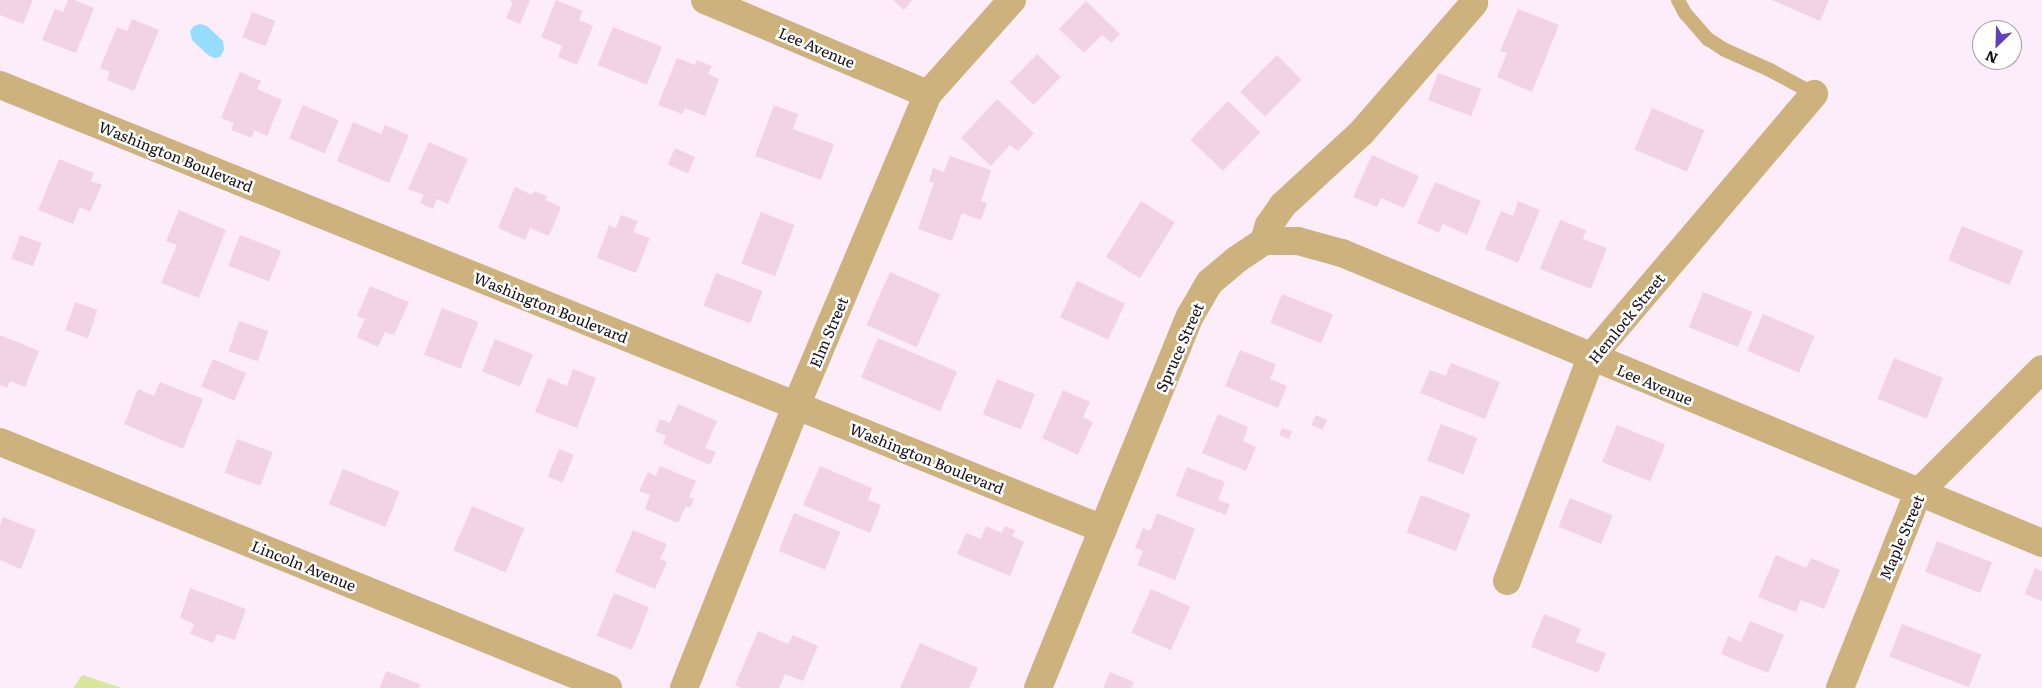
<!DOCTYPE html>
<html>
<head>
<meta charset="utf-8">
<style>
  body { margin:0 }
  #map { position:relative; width:2042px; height:688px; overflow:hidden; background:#fdedfb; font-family:Literata,serif }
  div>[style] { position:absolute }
  .green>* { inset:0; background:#d8e79c }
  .water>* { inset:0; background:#95dcfe }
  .building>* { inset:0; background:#f1d3e5; transform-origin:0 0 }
  .lane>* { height:14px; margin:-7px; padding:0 7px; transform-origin:7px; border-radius:7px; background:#cdb27e }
  .street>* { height:28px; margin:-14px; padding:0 14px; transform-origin:14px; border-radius:14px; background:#cdb27e }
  span { translate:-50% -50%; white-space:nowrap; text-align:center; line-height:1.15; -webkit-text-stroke:5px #fff; paint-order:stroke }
  .street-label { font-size:15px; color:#150c14 }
  .north { position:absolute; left:1972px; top:20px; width:50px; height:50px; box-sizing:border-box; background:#fff; border:1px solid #a19ea1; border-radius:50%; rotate:204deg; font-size:14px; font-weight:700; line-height:20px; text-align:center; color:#150c14 }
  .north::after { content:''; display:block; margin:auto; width:18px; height:22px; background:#6040b8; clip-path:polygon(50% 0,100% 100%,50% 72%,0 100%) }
</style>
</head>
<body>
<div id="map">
  <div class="green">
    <div style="clip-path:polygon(82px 675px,122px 688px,73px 688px)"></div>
  </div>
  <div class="water">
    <div style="clip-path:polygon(200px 24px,207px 26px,223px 41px,224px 50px,220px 57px,214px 58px,208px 55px,192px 40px,190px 31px,194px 26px)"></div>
  </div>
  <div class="building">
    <div style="clip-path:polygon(0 0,33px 0,23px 24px,0 15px)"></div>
    <div style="clip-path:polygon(68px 0,75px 0,94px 8px,76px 53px,42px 40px,55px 9px,63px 12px)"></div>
    <div style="clip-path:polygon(509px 0,530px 0,520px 24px,506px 18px,513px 2px)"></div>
    <div style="clip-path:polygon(556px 0,583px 11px,579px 20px,593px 26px,577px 65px,558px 57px,562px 46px,541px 37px)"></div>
    <div style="clip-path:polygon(893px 0,912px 0,904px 10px)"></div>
    <div style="clip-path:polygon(1772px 0,1829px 0,1820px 21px)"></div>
    <div style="clip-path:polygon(1086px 1px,1120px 34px,1111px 43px,1102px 35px,1084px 53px,1059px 29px)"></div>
    <div style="clip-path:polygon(1518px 9px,1559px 25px,1532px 92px,1497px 77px,1507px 53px,1500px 51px)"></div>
    <div style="left:252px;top:12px;width:25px;height:27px;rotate:21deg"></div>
    <div style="clip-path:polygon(132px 19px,159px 30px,134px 91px,107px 80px,110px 72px,100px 68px,117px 27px,127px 31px)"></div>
    <div style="left:613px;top:27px;width:53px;height:41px;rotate:22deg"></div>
    <div style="left:1037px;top:54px;width:33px;height:39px;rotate:44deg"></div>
    <div style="left:1277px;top:55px;width:35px;height:52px;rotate:45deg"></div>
    <div style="clip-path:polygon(677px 58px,695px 65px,697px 60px,712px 66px,708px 74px,719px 79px,705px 116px,685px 108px,682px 114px,658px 105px)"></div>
    <div style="clip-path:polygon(240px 72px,261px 81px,257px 89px,282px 100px,267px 136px,254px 130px,252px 138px,231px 130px,234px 123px,221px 118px)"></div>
    <div style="left:1438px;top:73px;width:46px;height:29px;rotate:20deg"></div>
    <div style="clip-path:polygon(997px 99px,1034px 133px,1018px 151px,1010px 145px,991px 166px,961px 138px)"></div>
    <div style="left:1228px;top:101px;width:45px;height:54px;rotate:44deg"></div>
    <div style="left:303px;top:105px;width:39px;height:36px;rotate:23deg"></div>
    <div style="clip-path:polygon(774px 105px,798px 114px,793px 129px,834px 144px,821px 180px,755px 156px)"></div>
    <div style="left:1652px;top:108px;width:57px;height:45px;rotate:23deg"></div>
    <div style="clip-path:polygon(353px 122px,381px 134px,385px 125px,409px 135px,389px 183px,337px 161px)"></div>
    <div style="clip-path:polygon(429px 142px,468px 159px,448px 204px,437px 199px,433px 209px,420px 203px,424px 195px,408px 189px)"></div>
    <div style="left:675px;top:148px;width:22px;height:18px;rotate:24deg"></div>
    <div style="clip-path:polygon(1372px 155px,1419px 176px,1404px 208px,1381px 198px,1377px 207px,1353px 197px)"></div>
    <div style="clip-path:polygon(950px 156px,991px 170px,981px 201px,987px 203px,981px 220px,962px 213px,952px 241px,918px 229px,934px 183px,929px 181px,933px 168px,944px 172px)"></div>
    <div style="clip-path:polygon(59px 159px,94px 173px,91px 181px,102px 185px,90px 212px,80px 207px,73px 224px,38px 210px)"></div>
    <div style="clip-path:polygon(1435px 182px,1481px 201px,1467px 235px,1443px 224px,1439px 233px,1417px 223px)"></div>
    <div style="clip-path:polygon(515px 187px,532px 195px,534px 191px,547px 196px,545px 200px,561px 207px,549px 236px,530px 228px,525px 240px,498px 228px)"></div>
    <div style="left:1141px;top:201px;width:40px;height:66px;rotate:32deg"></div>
    <div style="clip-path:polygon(1518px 201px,1540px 210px,1518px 263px,1485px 249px,1501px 211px,1513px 216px)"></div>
    <div style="clip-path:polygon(179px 210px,226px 230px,199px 298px,161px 283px,177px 245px,166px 241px)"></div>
    <div style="left:761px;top:212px;width:36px;height:55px;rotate:21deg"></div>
    <div style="clip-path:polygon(621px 215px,638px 221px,633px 232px,650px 238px,636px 273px,597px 258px,609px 225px,616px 228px)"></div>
    <div style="clip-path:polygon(1560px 220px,1586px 230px,1583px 239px,1607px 248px,1591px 289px,1540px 269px)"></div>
    <div style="left:1962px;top:226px;width:66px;height:37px;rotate:22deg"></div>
    <div style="left:20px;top:235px;width:23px;height:25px;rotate:20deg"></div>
    <div style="left:240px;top:235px;width:44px;height:33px;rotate:21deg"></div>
    <div style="left:890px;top:272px;width:55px;height:58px;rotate:24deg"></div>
    <div style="left:716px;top:273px;width:50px;height:35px;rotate:21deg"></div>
    <div style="left:1077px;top:281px;width:53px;height:40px;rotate:25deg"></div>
    <div style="clip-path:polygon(370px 286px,409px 302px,394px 335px,385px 332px,378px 347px,357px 337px,365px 319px,357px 316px)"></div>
    <div style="left:1703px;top:292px;width:53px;height:38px;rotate:22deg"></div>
    <div style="left:1282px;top:294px;width:55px;height:31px;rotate:22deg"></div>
    <div style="left:75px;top:302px;width:24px;height:30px;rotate:19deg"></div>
    <div style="left:442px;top:308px;width:39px;height:50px;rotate:21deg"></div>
    <div style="left:1763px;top:314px;width:56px;height:40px;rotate:23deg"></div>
    <div style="left:239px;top:321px;width:31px;height:32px;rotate:19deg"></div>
    <div style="clip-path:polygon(0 335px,39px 351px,25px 387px,10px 381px,7px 388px,0 385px)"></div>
    <div style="left:878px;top:338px;width:86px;height:43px;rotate:23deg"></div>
    <div style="left:495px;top:339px;width:41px;height:35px;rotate:22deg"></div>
    <div style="clip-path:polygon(1240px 350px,1276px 364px,1270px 379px,1287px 386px,1278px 408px,1225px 386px)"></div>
    <div style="left:1894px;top:358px;width:53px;height:44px;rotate:22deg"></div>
    <div style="left:213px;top:359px;width:36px;height:30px;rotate:23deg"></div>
    <div style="clip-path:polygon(1451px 363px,1500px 382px,1485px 419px,1420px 393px,1430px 370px,1446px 376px)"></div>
    <div style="clip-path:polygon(573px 369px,596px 378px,577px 428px,535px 412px,548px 378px,567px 386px)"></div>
    <div style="left:997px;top:379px;width:41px;height:38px;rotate:22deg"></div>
    <div style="clip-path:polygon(160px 382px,203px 399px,183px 449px,124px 424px,138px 389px,154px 396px)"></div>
    <div style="clip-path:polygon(1063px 390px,1090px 402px,1083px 417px,1093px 422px,1078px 455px,1042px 438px)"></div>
    <div style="clip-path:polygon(678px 404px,717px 421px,705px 448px,716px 452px,710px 465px,663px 444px,666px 436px,655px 431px,660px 419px,670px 423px)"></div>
    <div style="clip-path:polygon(1218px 414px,1248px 427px,1243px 441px,1256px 447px,1246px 471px,1202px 453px)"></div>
    <div style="left:1316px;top:415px;width:12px;height:11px;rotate:24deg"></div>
    <div style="left:1441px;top:424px;width:39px;height:39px;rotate:21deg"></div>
    <div style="left:1617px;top:425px;width:52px;height:40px;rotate:22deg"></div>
    <div style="clip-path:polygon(1282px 428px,1292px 431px,1289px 439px,1279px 435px)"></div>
    <div style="left:237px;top:439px;width:38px;height:36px;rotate:20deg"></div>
    <div style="left:559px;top:449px;width:16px;height:30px;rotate:22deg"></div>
    <div style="clip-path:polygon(660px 466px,696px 481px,689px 497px,694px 499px,690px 508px,686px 506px,678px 523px,645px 509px,650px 495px,639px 491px,648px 472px,656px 476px)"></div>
    <div style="clip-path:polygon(820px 466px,872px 488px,868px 500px,881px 505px,870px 533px,803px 505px)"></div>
    <div style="clip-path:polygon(1187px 467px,1225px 482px,1218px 500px,1230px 504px,1226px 515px,1176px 496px)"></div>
    <div style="left:343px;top:469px;width:61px;height:38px;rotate:22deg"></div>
    <div style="left:1421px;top:495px;width:53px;height:40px;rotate:21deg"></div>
    <div style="left:1570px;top:498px;width:46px;height:31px;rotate:22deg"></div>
    <div style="left:472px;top:506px;width:57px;height:48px;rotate:23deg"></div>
    <div style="left:794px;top:513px;width:50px;height:41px;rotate:22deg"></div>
    <div style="clip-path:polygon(1157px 513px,1195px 529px,1175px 580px,1137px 565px,1143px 551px,1135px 548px,1143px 528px,1150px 531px)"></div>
    <div style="clip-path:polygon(3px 517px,36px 530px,21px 569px,0 560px,0 525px)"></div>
    <div style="clip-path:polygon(986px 526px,1002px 533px,1005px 526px,1015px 530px,1012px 536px,1024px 542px,1010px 576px,957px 554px,966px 533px,981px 539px)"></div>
    <div style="clip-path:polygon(633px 530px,667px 544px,660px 559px,667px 562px,655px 589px,615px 572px)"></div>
    <div style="left:1937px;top:541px;width:59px;height:33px;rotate:21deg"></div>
    <div style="clip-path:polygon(1776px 555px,1806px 568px,1811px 558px,1840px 570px,1824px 609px,1801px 600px,1796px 612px,1758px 597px)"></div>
    <div style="clip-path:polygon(2035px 568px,2042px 571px,2042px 601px,2025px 594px)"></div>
    <div style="clip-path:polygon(190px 588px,246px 609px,235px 640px,217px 634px,213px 643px,190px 634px,194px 624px,180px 618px)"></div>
    <div style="left:1151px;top:589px;width:43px;height:48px;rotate:24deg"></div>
    <div style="left:614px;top:593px;width:38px;height:46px;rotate:22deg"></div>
    <div style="clip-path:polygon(1544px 614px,1581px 629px,1576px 642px,1606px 653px,1598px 673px,1531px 647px)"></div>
    <div style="clip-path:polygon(1750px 621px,1784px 635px,1768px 673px,1721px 654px,1728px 636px,1741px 642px)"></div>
    <div style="left:1902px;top:624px;width:85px;height:35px;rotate:21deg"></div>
    <div style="clip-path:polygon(758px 631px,788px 644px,793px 635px,818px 646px,803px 681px,785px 674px,779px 688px,741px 688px,735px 685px)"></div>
    <div style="clip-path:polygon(920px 643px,978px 668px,969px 688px,900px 688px)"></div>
    <div style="clip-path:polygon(386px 671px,420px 684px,419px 688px,380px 688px)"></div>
    <div style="clip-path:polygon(1110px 672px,1134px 682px,1131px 688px,1103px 688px)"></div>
  </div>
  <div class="lane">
    <div style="left:1678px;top:0;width:15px;rotate:62deg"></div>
    <div style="left:1685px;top:13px;width:35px;rotate:49deg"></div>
    <div style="left:1708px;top:39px;width:20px;rotate:33deg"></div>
    <div style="left:1725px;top:50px;width:49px;rotate:24deg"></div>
    <div style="left:1770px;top:70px;width:50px;rotate:28.6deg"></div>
  </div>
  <div class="street">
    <div style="left:705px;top:0;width:242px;rotate:22.9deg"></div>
    <div style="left:0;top:85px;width:1189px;rotate:21.93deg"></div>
    <div style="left:1264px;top:241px;width:34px"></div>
    <div style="left:1298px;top:241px;width:46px;rotate:15.3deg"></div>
    <div style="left:1342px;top:253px;width:758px;rotate:22.5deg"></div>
    <div style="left:0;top:442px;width:656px;rotate:22.03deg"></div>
    <div style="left:1507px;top:581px;width:239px;rotate:-69.4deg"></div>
    <div style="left:1591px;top:357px;width:345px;rotate:-49.7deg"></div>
    <div style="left:684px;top:688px;width:303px;rotate:-68.3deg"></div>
    <div style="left:796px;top:406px;width:339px;rotate:-67.1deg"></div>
    <div style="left:928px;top:94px;width:126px;rotate:-48.2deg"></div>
    <div style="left:1038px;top:688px;width:402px;rotate:-67.8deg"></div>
    <div style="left:1190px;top:316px;width:39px;rotate:-60deg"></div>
    <div style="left:1210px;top:282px;width:34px;rotate:-40deg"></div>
    <div style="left:1236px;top:260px;width:34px;rotate:-34deg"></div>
    <div style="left:1264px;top:241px;width:17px;rotate:-73deg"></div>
    <div style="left:1269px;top:225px;width:24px;rotate:-55deg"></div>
    <div style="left:1283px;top:205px;width:108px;rotate:-42.7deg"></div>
    <div style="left:1362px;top:132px;width:171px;rotate:-49deg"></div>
    <div style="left:1840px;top:688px;width:210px;rotate:-68.2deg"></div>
    <div style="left:1918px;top:493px;width:175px;rotate:-45deg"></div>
  </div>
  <div class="street-label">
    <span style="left:817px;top:47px;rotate:23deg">Lee Avenue</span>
    <span style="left:176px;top:156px;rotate:22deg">Washington Boulevard</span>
    <span style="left:551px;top:307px;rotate:22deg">Washington Boulevard</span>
    <span style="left:1626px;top:318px;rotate:-51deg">Hemlock Street</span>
    <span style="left:828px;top:332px;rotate:-67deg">Elm Street</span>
    <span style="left:1179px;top:347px;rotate:-66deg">Spruce Street</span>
    <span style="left:1655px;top:384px;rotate:23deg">Lee Avenue</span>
    <span style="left:927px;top:458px;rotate:22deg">Washington Boulevard</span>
    <span style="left:1901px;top:537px;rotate:-67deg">Maple Street</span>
    <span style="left:304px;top:565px;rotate:22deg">Lincoln Avenue</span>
  </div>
  <div class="north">N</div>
</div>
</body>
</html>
